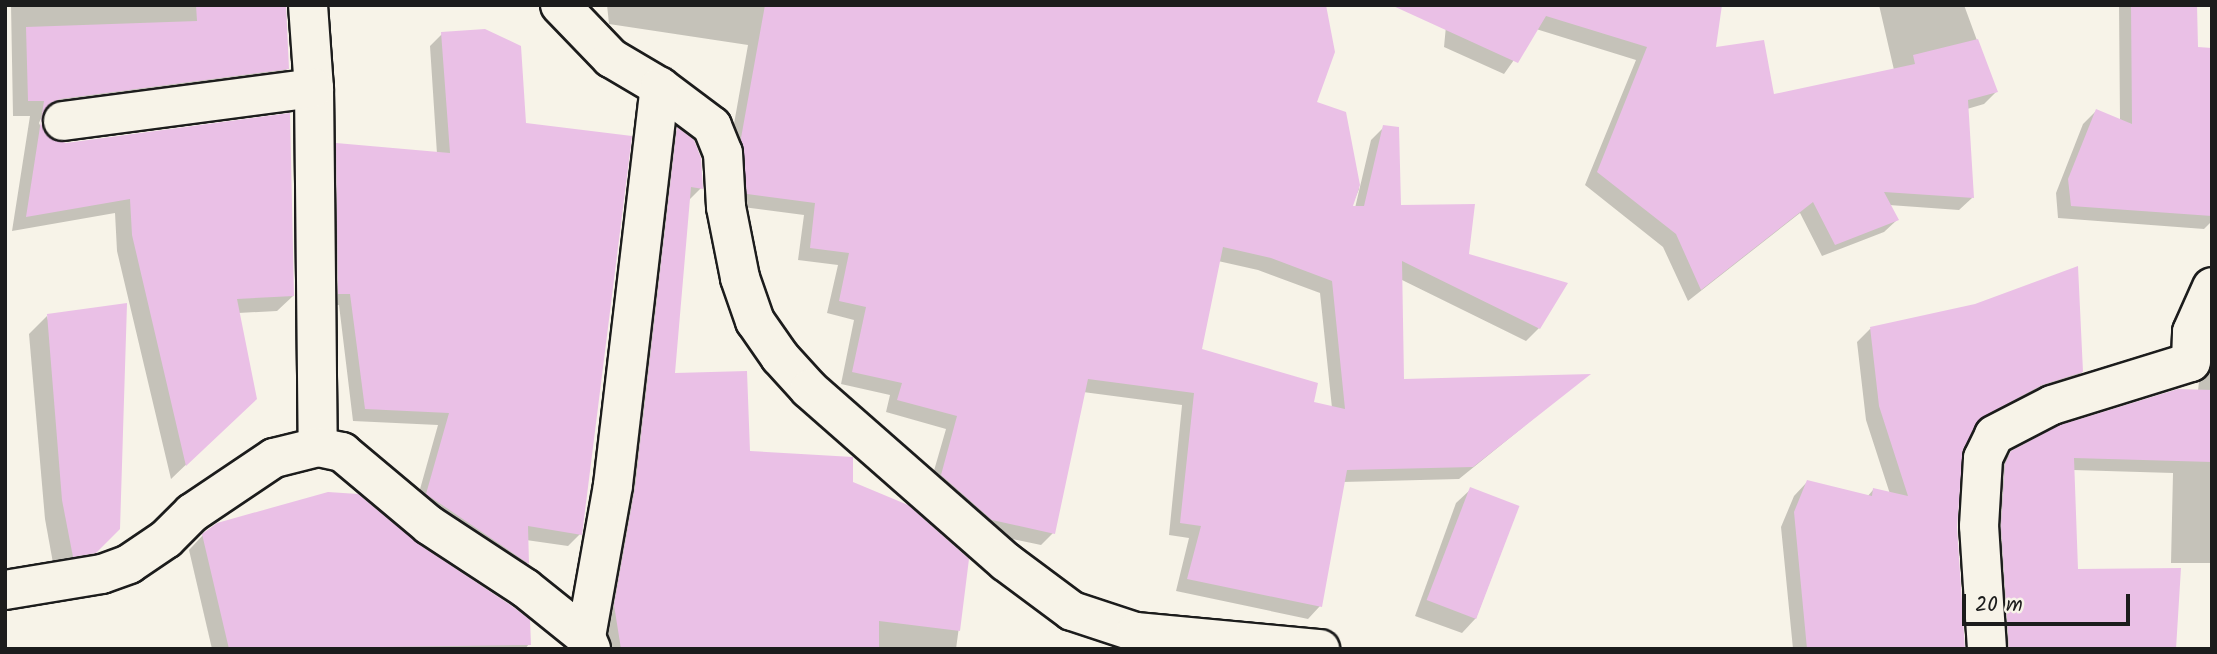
<!DOCTYPE html>
<html>
<head>
<meta charset="utf-8">
<style>
  body { margin:0 }
  #map { position:relative; width:2217px; height:654px; overflow:hidden; background:#f7f3e8; font-family:Kalam,sans-serif }
  div>[style] { position:absolute }
  .shadow>* { inset:0; background:#0003 }
  .building>* { inset:0; background:#eac0e6; transform-origin:0 0 }
  .roads { filter:drop-shadow(2px 0 #1c1c1c) drop-shadow(-2px 0 #1c1c1c) drop-shadow(0 2px #1c1c1c) drop-shadow(0 -2px #1c1c1c) }
  .minor>* { height:38px; margin:-19px; padding:0 19px; transform-origin:19px; border-radius:19px; background:#f7f3e8 }
  span { translate:-50% -50%; white-space:nowrap; text-align:center; line-height:1.15; -webkit-text-stroke:7px #f7f3e8; paint-order:stroke }
  .frame { position:absolute; inset:0; border:7px solid #1c1c1c; pointer-events:none }
  .scale { position:absolute; left:1962px; top:594px; width:168px; height:32px; box-sizing:border-box; border:4px solid #1c1c1c; border-top:0; padding-left:9px; font-size:21px; line-height:24px; white-space:nowrap; color:#1c1c1c; -webkit-text-stroke:5px #f7f3e8; paint-order:stroke }
</style>
</head>
<body>
<div id="map">
  <div class="shadow">
    <div style="clip-path:polygon(11px 5px,286px 5px,287px 69px,272px 84px,43px 114px,39px 123px,45px 136px,293px 296px,277px 311px,238px 313px,239px 414px,171px 479px,117px 251px,115px 213px,12px 231px,30px 116px,13px 116px)"></div>
    <div style="clip-path:polygon(evenodd,607px 5px,827px 5px,1315px 103px,1345px 113px,1359px 189px,1351px 208px,1355px 208px,1371px 140px,1384px 127px,1399px 207px,1467px 256px,1539px 328px,1526px 341px,1400px 279px,1402px 380px,1586px 376px,1459px 479px,1343px 482px,1320px 606px,1308px 619px,1176px 591px,1189px 538px,1169px 535px,1182px 405px,1083px 392px,1053px 533px,1041px 545px,979px 532px,929px 488px,946px 429px,886px 412px,890px 395px,841px 384px,854px 320px,827px 313px,838px 265px,798px 260px,804px 215px,735px 206px,729px 152px,748px 45px,609px 24px,607px 5px,1218px 261px,1258px 270px,1320px 293px,1332px 408px,1312px 404px,1200px 350px,1218px 261px)"></div>
    <div style="clip-path:polygon(1448px 5px,1721px 5px,1714px 50px,1773px 96px,1894px 70px,1879px 5px,1964px 5px,1996px 92px,1984px 104px,1967px 109px,1972px 198px,1959px 210px,1889px 205px,1897px 220px,1884px 232px,1822px 256px,1800px 213px,1688px 301px,1663px 247px,1585px 185px,1636px 60px,1536px 29px,1504px 74px,1444px 47px)"></div>
    <div style="clip-path:polygon(2119px 5px,2196px 5px,2196px 49px,2212px 49px,2212px 221px,2204px 229px,2058px 218px,2056px 193px,2083px 124px,2096px 111px,2120px 121px)"></div>
    <div style="clip-path:polygon(442px 34px,525px 124px,580px 534px,568px 546px,526px 540px,527px 564px,515px 576px,415px 507px,438px 425px,353px 421px,339px 305px,326px 306px,325px 157px,337px 145px,437px 154px,430px 46px)"></div>
    <div style="clip-path:polygon(677px 130px,701px 188px,688px 201px,674px 375px,748px 453px,851px 483px,968px 560px,956px 649px,599px 649px,666px 141px)"></div>
    <div style="clip-path:polygon(47px 316px,103px 544px,88px 558px,55px 574px,45px 519px,29px 334px)"></div>
    <div style="clip-path:polygon(2212px 328px,2212px 563px,2171px 563px,2173px 473px,2073px 470px,2077px 570px,2175px 649px,1996px 649px,1998px 466px,2012px 452px,2198px 391px,2202px 351px)"></div>
    <div style="clip-path:polygon(1870px 329px,2082px 372px,2068px 385px,2027px 398px,1976px 425px,1961px 448px,1955px 527px,1963px 649px,1793px 649px,1781px 527px,1794px 496px,1807px 482px,1867px 497px,1873px 490px,1890px 494px,1866px 420px,1857px 342px)"></div>
    <div style="clip-path:polygon(1471px 489px,1518px 507px,1476px 618px,1462px 633px,1415px 616px,1456px 503px)"></div>
    <div style="clip-path:polygon(203px 535px,529px 644px,525px 649px,212px 649px,189px 550px)"></div>
  </div>
  <div class="building">
    <div style="clip-path:polygon(196px 5px,286px 5px,289px 69px,60px 99px,49px 104px,41px 123px,46px 135px,66px 143px,290px 113px,294px 296px,237px 299px,257px 399px,186px 466px,132px 235px,130px 199px,26px 217px,44px 101px,28px 101px,26px 27px,197px 21px)"></div>
    <div style="clip-path:polygon(evenodd,765px 5px,1326px 5px,1335px 52px,1317px 102px,1346px 112px,1360px 185px,1353px 206px,1364px 206px,1383px 125px,1399px 127px,1401px 205px,1475px 204px,1469px 254px,1568px 283px,1540px 329px,1402px 261px,1404px 379px,1591px 374px,1473px 467px,1347px 470px,1322px 607px,1187px 579px,1201px 526px,1180px 523px,1194px 393px,1088px 379px,1055px 534px,992px 520px,941px 475px,957px 416px,897px 400px,902px 383px,852px 372px,866px 307px,839px 301px,849px 253px,810px 248px,815px 203px,747px 194px,741px 138px,765px 5px,1223px 247px,1271px 258px,1332px 281px,1345px 409px,1314px 402px,1318px 383px,1202px 349px,1223px 247px)"></div>
    <div style="clip-path:polygon(1391px 5px,1722px 5px,1716px 47px,1764px 40px,1774px 94px,1915px 64px,1913px 55px,1978px 39px,1998px 92px,1968px 100px,1974px 198px,1884px 192px,1899px 220px,1835px 245px,1813px 202px,1701px 290px,1676px 234px,1597px 172px,1647px 47px,1546px 16px,1518px 63px)"></div>
    <div style="clip-path:polygon(2131px 5px,2197px 5px,2198px 47px,2212px 48px,2212px 216px,2071px 206px,2068px 179px,2096px 109px,2132px 124px)"></div>
    <div style="clip-path:polygon(485px 29px,521px 46px,526px 123px,632px 136px,582px 535px,528px 526px,529px 564px,426px 494px,449px 413px,365px 409px,350px 294px,338px 294px,336px 143px,450px 153px,441px 32px)"></div>
    <div style="clip-path:polygon(677px 127px,694px 140px,701px 158px,703px 189px,691px 187px,675px 373px,747px 371px,750px 451px,853px 457px,853px 482px,908px 505px,969px 559px,960px 631px,879px 621px,879px 649px,621px 649px,614px 605px,635px 488px)"></div>
    <div style="clip-path:polygon(2078px 266px,2083px 372px,2042px 385px,1984px 416px,1963px 449px,1957px 527px,1965px 649px,1807px 649px,1794px 512px,1807px 480px,1872px 496px,1873px 488px,1908px 496px,1879px 406px,1870px 327px,1975px 304px)"></div>
    <div style="clip-path:polygon(127px 303px,120px 529px,96px 553px,73px 557px,62px 500px,47px 314px)"></div>
    <div style="clip-path:polygon(2178px 389px,2212px 390px,2212px 462px,2074px 458px,2078px 569px,2181px 568px,2176px 649px,2009px 649px,2001px 526px,2005px 464px,2011px 451px,2060px 425px)"></div>
    <div style="left:1470px;top:487px;width:53px;height:121px;rotate:21deg"></div>
    <div style="clip-path:polygon(328px 492px,358px 494px,417px 543px,512px 606px,530px 620px,531px 645px,229px 649px,202px 534px,217px 523px)"></div>
  </div>
  <div class="roads">
    <div class="minor">
      <div style="left:308px;top:5px;width:83px;rotate:85.9deg"></div>
      <div style="left:314px;top:88px;width:359px;rotate:89.4deg"></div>
      <div style="left:560px;top:5px;width:74px;rotate:46.1deg"></div>
      <div style="left:611px;top:58px;width:57px;rotate:30.6deg"></div>
      <div style="left:660px;top:87px;width:65px;rotate:36.9deg"></div>
      <div style="left:712px;top:126px;width:29px;rotate:68deg"></div>
      <div style="left:723px;top:153px;width:54px;rotate:86.8deg"></div>
      <div style="left:726px;top:207px;width:72px;rotate:78.8deg"></div>
      <div style="left:740px;top:278px;width:46px;rotate:70.8deg"></div>
      <div style="left:755px;top:321px;width:44px;rotate:55.2deg"></div>
      <div style="left:780px;top:357px;width:43px;rotate:47.8deg"></div>
      <div style="left:809px;top:389px;width:262px;rotate:41.3deg"></div>
      <div style="left:1006px;top:562px;width:82px;rotate:36.6deg"></div>
      <div style="left:1072px;top:611px;width:67px;rotate:18.2deg"></div>
      <div style="left:1136px;top:632px;width:185px;rotate:5.3deg"></div>
      <div style="left:63px;top:121px;width:253px;rotate:-7.5deg"></div>
      <div style="left:5px;top:590px;width:98px;rotate:-9.4deg"></div>
      <div style="left:102px;top:574px;width:29px;rotate:-20deg"></div>
      <div style="left:129px;top:564px;width:45px;rotate:-34deg"></div>
      <div style="left:166px;top:539px;width:37px;rotate:-45deg"></div>
      <div style="left:192px;top:513px;width:99px;rotate:-33.9deg"></div>
      <div style="left:274px;top:458px;width:45px;rotate:-14deg"></div>
      <div style="left:318px;top:447px;width:25px;rotate:12deg"></div>
      <div style="left:342px;top:452px;width:114px;rotate:40deg"></div>
      <div style="left:429px;top:525px;width:115px;rotate:33.3deg"></div>
      <div style="left:525px;top:588px;width:78px;rotate:38.8deg"></div>
      <div style="left:586px;top:637px;width:13px;rotate:67deg"></div>
      <div style="left:586px;top:637px;width:154px;rotate:-79.9deg"></div>
      <div style="left:613px;top:485px;width:401px;rotate:-83.3deg"></div>
      <div style="left:1987px;top:649px;width:123px;rotate:-93.7deg"></div>
      <div style="left:1979px;top:526px;width:68px;rotate:-86.6deg"></div>
      <div style="left:1983px;top:458px;width:25px;rotate:-64deg"></div>
      <div style="left:1994px;top:435px;width:65px;rotate:-27.3deg"></div>
      <div style="left:2052px;top:405px;width:145px;rotate:-17.2deg"></div>
      <div style="left:2191px;top:362px;width:30px;rotate:-88deg"></div>
      <div style="left:2192px;top:332px;width:49px;rotate:-66deg"></div>
    </div>
  </div>
  <div class="frame"></div>
  <div class="scale">20 m</div>
</div>
</body>
</html>
